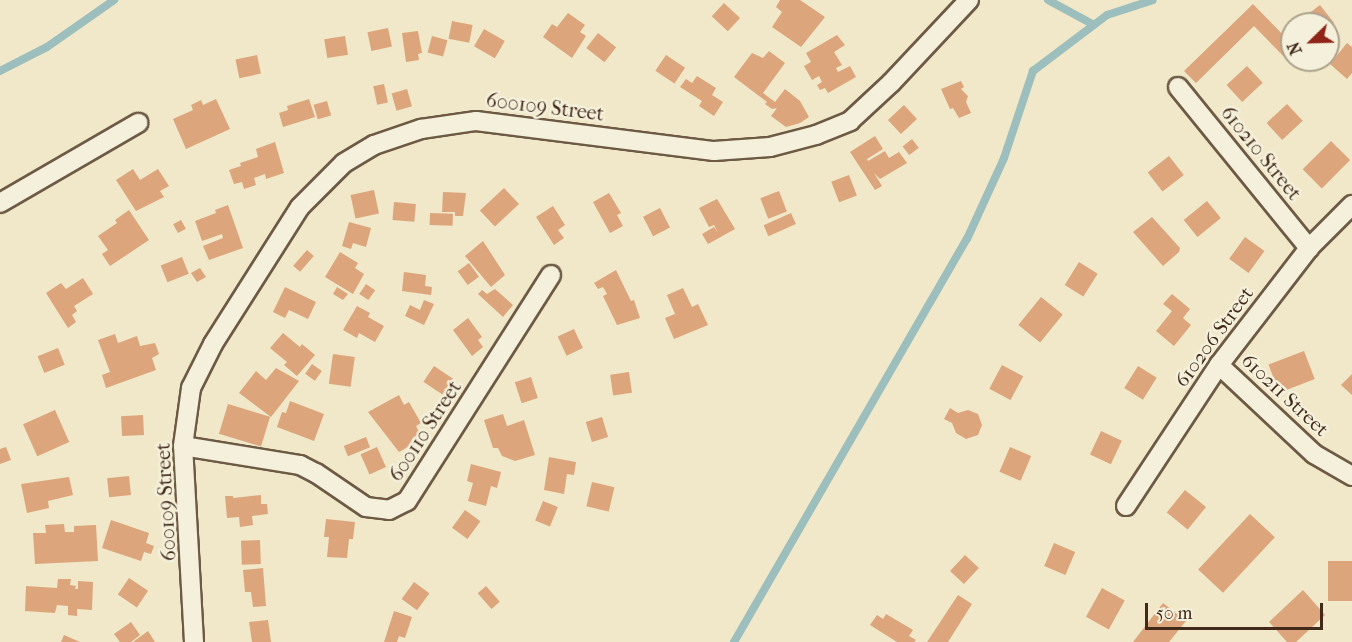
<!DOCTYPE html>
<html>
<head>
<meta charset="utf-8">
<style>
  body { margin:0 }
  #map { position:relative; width:1352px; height:642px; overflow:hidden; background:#f0e8c8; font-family:"IM FELL French Canon",serif }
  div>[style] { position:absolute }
  .stream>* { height:8px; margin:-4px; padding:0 4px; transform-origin:4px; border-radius:4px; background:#9cbfbd }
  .building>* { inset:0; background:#dca57c; transform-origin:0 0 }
  .roads { filter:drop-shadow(2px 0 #6d5a45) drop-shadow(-2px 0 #6d5a45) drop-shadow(0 2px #6d5a45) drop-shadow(0 -2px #6d5a45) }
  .minor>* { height:18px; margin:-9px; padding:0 9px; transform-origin:9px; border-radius:9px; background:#f5f0db }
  span { translate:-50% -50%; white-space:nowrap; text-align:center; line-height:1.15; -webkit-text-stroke:5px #f5f0db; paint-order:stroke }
  .street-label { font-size:20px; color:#412a19 }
  .north { position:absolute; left:1280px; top:12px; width:60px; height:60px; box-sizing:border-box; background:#f5f0db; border:2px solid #ada18d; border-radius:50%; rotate:247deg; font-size:16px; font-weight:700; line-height:24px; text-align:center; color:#412a19 }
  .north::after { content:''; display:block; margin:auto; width:21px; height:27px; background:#8f2418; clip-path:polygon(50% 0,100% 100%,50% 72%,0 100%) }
  .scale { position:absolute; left:1145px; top:603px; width:178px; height:27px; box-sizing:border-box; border:3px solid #412a19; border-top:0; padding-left:8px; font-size:18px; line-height:21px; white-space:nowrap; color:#412a19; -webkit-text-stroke:4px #f5f0db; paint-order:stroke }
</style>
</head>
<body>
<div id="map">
  <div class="stream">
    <div style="left:1048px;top:0;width:52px;rotate:28.5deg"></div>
    <div style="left:0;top:71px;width:53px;rotate:-27.1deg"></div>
    <div style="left:47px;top:47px;width:82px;rotate:-35deg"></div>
    <div style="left:734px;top:642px;width:466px;rotate:-60deg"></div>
    <div style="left:967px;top:239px;width:89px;rotate:-65.4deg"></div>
    <div style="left:1004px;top:158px;width:92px;rotate:-71.6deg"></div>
    <div style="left:1033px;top:71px;width:93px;rotate:-37.1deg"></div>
    <div style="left:1107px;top:15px;width:48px;rotate:-18.1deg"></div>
  </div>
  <div class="building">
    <div style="clip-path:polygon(780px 0,800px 0,825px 17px,801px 47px,772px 27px,782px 12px,776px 7px)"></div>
    <div style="left:724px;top:3px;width:22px;height:18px;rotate:43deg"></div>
    <div style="clip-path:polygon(1253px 4px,1292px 44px,1292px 60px,1296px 60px,1291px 64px,1254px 26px,1196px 83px,1184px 71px)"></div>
    <div style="clip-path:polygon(1320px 5px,1334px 23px,1328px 27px,1328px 24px,1301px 24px,1299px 21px)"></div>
    <div style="clip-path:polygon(568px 13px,585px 25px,580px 32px,586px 36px,572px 58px,543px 37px,552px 24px,557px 27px)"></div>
    <div style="left:452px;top:21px;width:21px;height:18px;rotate:11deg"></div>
    <div style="left:388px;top:28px;width:19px;height:21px;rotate:78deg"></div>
    <div style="left:484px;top:29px;width:24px;height:20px;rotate:30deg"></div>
    <div style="clip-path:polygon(418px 31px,422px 53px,418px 54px,419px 60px,406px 62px,402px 33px)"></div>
    <div style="left:598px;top:33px;width:23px;height:19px;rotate:38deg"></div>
    <div style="clip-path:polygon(837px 35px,845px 45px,834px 52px,842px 65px,836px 68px,838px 72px,850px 66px,856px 77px,828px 93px,825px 88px,820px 90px,817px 85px,822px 82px,819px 76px,812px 80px,804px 66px,811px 62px,806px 53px)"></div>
    <div style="left:345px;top:36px;width:19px;height:21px;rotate:81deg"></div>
    <div style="left:432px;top:36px;width:16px;height:17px;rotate:15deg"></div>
    <div style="clip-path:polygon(1347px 43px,1352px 47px,1352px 73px,1347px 79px,1330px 64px)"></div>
    <div style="clip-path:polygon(769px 51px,785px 63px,763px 93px,775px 102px,785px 89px,800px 101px,809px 117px,800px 123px,786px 127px,771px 116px,777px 108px,772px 109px,765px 104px,767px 102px,734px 77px,752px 53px,763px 58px)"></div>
    <div style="left:257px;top:55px;width:19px;height:22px;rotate:78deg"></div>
    <div style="left:666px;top:55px;width:23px;height:19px;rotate:34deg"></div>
    <div style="left:1247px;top:66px;width:23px;height:28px;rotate:47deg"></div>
    <div style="clip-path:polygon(697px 76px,716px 88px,712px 95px,723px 102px,714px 116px,699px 106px,702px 101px,680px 87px,686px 79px,692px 83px)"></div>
    <div style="clip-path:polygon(961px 81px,964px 87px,961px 89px,968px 96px,966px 102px,971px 113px,959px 118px,953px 108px,950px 109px,941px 89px)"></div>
    <div style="left:384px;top:84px;width:19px;height:11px;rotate:78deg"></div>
    <div style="left:407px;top:89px;width:18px;height:16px;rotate:74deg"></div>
    <div style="clip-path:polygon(216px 99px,230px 129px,186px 149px,173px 119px,193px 110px,191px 105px,201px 100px,203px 105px)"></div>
    <div style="clip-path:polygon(309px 99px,315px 117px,283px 127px,279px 113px,288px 110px,287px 106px)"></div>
    <div style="left:327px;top:101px;width:15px;height:14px;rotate:74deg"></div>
    <div style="left:1287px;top:104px;width:23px;height:28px;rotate:47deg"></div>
    <div style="left:904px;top:105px;width:19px;height:22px;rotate:47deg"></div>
    <div style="clip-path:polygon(875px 136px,883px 149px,867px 159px,868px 161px,885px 151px,889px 158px,899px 152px,907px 163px,880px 179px,874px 173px,882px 186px,875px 190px,850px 152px)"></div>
    <div style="left:912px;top:139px;width:11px;height:12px;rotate:52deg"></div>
    <div style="left:1331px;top:141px;width:27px;height:40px;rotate:45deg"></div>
    <div style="clip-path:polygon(275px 142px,284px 173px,266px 179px,265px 174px,254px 178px,256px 185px,244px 189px,242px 182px,234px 184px,229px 170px,241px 166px,240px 163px,258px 157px,256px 149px)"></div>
    <div style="left:1169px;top:156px;width:24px;height:27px;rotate:52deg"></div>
    <div style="clip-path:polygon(133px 169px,140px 180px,158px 169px,169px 186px,160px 191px,164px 197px,136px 211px,116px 180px)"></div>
    <div style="left:849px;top:175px;width:22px;height:19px;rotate:69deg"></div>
    <div style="left:504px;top:188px;width:22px;height:33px;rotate:47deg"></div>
    <div style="left:374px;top:190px;width:24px;height:24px;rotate:78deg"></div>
    <div style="left:779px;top:191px;width:22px;height:20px;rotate:69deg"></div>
    <div style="clip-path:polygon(443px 192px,466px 193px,463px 216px,455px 216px,455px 212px,442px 212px)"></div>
    <div style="clip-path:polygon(609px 193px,621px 213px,617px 215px,623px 226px,610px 233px,593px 202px)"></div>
    <div style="clip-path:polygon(717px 199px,735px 229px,708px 244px,702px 234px,714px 227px,718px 233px,714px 225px,709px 227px,699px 208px)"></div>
    <div style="left:1207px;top:201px;width:22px;height:30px;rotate:51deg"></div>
    <div style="left:394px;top:202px;width:22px;height:18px;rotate:5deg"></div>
    <div style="clip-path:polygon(228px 205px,243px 248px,209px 260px,203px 246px,223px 238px,222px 234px,202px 241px,195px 221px,216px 213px,215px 210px)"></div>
    <div style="clip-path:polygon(553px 206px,565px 225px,558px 230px,564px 238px,554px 245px,536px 217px)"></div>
    <div style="left:660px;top:208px;width:22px;height:19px;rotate:63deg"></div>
    <div style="clip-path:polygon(129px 210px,149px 240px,110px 266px,102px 254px,108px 250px,98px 236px,117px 223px,115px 220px)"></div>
    <div style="left:430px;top:213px;width:23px;height:12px;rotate:2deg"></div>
    <div style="left:791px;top:213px;width:12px;height:30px;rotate:66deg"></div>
    <div style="clip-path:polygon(1152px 217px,1180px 248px,1179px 252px,1163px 266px,1133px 232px)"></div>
    <div style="left:181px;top:220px;width:10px;height:9px;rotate:61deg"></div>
    <div style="clip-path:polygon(349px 222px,371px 228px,366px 247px,353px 243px,351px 249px,342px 246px)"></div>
    <div style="left:1245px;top:237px;width:24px;height:27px;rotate:36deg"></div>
    <div style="clip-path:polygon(483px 241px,505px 275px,491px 287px,465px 256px)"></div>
    <div style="left:307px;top:250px;width:9px;height:21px;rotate:41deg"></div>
    <div style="clip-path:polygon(340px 252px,358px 263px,355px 268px,364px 274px,353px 294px,325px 277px)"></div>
    <div style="left:182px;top:257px;width:18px;height:23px;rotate:68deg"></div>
    <div style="left:1079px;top:262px;width:22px;height:27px;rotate:32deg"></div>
    <div style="left:469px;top:263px;width:17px;height:14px;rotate:54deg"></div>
    <div style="clip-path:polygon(200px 268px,206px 277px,197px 282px,191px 273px)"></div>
    <div style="clip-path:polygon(616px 270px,631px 301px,634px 300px,640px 318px,617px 325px,603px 296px,607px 294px,603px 287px,598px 289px,594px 283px)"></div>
    <div style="clip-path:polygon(404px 272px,426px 275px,425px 286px,432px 287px,431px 295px,402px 291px)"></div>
    <div style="clip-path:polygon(83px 278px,93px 294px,74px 306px,77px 311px,72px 315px,76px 322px,68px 328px,46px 293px,61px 283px,66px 289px)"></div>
    <div style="left:366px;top:284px;width:11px;height:12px;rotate:34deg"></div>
    <div style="clip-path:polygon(285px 287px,316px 302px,308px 319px,289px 310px,285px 318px,273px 312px)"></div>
    <div style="clip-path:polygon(337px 287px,348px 294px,343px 300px,333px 294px)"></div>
    <div style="clip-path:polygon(683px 288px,692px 307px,698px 304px,708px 325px,674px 339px,665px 318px,675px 314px,667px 295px)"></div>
    <div style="clip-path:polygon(495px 289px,513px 305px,503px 317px,478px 294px,482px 290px,487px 294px)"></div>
    <div style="clip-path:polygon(1172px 294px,1190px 309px,1183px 318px,1191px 325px,1174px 346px,1156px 331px,1172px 311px,1163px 304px)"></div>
    <div style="left:1041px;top:297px;width:28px;height:36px;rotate:39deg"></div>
    <div style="clip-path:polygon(424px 300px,434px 304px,424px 325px,405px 316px,410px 305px,420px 310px)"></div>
    <div style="clip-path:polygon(357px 306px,370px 313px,368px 317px,384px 326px,375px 342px,359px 333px,357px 338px,343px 330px)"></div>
    <div style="clip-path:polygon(468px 318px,482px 337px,478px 340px,483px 347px,472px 356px,453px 330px)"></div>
    <div style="left:574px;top:329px;width:21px;height:18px;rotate:65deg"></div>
    <div style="clip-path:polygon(283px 333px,300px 347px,302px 344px,315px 355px,297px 376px,284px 365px,287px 362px,270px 348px)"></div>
    <div style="clip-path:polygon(115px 334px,118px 343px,137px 336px,140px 346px,155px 343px,159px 354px,152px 358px,156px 370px,106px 388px,102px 375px,110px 372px,98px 340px)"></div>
    <div style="left:58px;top:348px;width:18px;height:22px;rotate:68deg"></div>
    <div style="left:1304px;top:351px;width:30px;height:38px;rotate:69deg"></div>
    <div style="left:333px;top:354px;width:22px;height:30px;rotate:8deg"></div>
    <div style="left:312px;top:364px;width:12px;height:12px;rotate:35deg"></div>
    <div style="left:1002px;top:365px;width:24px;height:27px;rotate:28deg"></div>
    <div style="left:434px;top:366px;width:23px;height:19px;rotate:34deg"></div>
    <div style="left:1138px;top:366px;width:22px;height:26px;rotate:32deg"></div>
    <div style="clip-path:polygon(276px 368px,299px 381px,271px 417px,239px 393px,256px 371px,266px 380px)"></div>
    <div style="left:629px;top:372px;width:21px;height:19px;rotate:82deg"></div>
    <div style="clip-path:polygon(1352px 374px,1352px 395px,1341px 385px)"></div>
    <div style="left:531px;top:377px;width:22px;height:17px;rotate:72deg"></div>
    <div style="clip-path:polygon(399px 395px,404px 405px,409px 402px,421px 423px,416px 426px,420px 434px,412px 439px,415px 443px,399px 452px,368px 412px)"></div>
    <div style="clip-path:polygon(290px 401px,324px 414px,314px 441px,277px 427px,282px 412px,286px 413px)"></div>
    <div style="left:228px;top:404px;width:44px;height:31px;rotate:17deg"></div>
    <div style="clip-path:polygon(950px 408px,958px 413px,968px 410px,978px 414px,982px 425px,978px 435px,966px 439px,956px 433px,952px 423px,944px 419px)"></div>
    <div style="left:55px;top:410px;width:35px;height:35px;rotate:66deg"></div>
    <div style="clip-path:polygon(503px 414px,507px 426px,524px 420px,535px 455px,515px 461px,502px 456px,498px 448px,493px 448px,484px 420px)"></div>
    <div style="left:143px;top:415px;width:20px;height:22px;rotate:87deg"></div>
    <div style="left:602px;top:417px;width:21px;height:17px;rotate:73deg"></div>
    <div style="left:1101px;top:431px;width:23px;height:26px;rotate:25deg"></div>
    <div style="left:366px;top:437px;width:11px;height:24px;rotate:68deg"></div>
    <div style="clip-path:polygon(6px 447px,11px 460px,0 464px,0 449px)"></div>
    <div style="left:377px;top:447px;width:22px;height:18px;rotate:66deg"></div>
    <div style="left:1010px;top:447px;width:23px;height:27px;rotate:23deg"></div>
    <div style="clip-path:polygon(549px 457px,576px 462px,574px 475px,567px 474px,564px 494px,544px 490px)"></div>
    <div style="clip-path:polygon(471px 464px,501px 472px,497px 488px,491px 486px,486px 506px,468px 501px,473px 483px,467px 481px)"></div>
    <div style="left:129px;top:476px;width:19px;height:22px;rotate:84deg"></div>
    <div style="clip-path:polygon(69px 477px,73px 495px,48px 501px,49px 508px,27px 513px,21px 484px)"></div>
    <div style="left:592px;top:482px;width:23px;height:25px;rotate:13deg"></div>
    <div style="left:1185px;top:490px;width:27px;height:29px;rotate:39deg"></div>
    <div style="clip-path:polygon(261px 495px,261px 504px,267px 504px,268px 514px,252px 516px,253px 525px,240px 527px,239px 517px,227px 518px,225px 496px,233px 496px,233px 498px)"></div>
    <div style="left:543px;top:501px;width:16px;height:21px;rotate:22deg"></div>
    <div style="left:465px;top:510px;width:19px;height:22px;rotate:36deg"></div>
    <div style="left:1250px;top:514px;width:34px;height:76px;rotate:43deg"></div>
    <div style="clip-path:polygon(326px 519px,355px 522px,353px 539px,349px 539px,347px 558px,327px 557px,329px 537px,324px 537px)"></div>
    <div style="clip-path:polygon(111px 520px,149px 533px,146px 543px,154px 546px,151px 554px,144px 552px,141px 561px,102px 548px)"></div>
    <div style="clip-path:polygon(64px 524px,65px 532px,74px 532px,74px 526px,96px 525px,98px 561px,35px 564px,33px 533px,46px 533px,45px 525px)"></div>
    <div style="left:260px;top:540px;width:24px;height:19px;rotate:88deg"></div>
    <div style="left:1054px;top:543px;width:23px;height:25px;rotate:23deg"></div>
    <div style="left:965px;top:555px;width:19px;height:22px;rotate:43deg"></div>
    <div style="left:1328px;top:561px;width:24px;height:40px"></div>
    <div style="clip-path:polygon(263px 568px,266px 606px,253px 607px,251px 592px,245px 592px,243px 570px)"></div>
    <div style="left:129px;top:578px;width:23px;height:20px;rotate:34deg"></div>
    <div style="clip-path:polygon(58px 579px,71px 579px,70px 585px,76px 586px,75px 589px,78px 589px,78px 581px,93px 582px,92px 610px,77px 609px,77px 616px,68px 615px,68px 606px,57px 605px,55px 613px,25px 611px,26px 586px,57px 588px)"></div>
    <div style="left:414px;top:582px;width:19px;height:21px;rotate:36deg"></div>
    <div style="left:486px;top:586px;width:21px;height:11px;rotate:49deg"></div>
    <div style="left:1102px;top:588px;width:26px;height:33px;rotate:29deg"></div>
    <div style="clip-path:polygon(1303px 590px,1325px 615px,1296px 642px,1287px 642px,1269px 622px)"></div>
    <div style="clip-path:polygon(958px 595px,972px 604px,948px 642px,927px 642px)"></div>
    <div style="clip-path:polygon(1163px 603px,1186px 621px,1169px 642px,1133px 642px)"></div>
    <div style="clip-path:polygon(394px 611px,412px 617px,405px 638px,399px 636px,397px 642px,384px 642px)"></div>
    <div style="clip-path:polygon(886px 614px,913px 630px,909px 636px,916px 640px,914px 642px,897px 642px,870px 625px,877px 615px,883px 619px)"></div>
    <div style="clip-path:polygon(268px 620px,271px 642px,252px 642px,249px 622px)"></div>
    <div style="clip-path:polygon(131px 622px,140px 635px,131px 642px,120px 642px,114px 634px)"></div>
    <div style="clip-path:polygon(148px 631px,155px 642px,133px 642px)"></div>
    <div style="clip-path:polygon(64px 635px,80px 642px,61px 642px)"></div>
  </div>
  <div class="roads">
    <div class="minor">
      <div style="left:1178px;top:87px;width:208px;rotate:50.9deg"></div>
      <div style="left:0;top:203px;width:160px;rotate:-30.1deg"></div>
      <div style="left:1219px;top:365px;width:130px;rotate:43.1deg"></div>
      <div style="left:1314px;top:454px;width:44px;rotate:30.1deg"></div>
      <div style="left:183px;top:446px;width:119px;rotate:9.2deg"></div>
      <div style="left:300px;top:465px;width:18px;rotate:27deg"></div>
      <div style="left:316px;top:473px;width:60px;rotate:34.2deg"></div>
      <div style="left:366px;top:507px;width:23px;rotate:7deg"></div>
      <div style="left:389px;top:510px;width:20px;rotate:-27deg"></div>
      <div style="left:407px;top:501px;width:268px;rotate:-57.5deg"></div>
      <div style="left:1126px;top:506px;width:169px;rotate:-56.6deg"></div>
      <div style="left:1219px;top:365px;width:148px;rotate:-52.4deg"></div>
      <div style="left:1309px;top:248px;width:61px;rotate:-45deg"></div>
      <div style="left:194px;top:642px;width:196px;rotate:-93.2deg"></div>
      <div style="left:183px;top:446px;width:59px;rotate:-82.1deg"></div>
      <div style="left:191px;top:388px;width:49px;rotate:-63.4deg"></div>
      <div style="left:213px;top:344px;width:162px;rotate:-57.6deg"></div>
      <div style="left:300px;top:207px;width:62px;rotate:-45deg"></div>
      <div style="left:344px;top:163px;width:35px;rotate:-31deg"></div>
      <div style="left:374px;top:145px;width:50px;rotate:-18.8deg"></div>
      <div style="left:421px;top:129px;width:56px;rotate:-8.3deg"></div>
      <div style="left:476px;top:121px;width:240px;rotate:7.2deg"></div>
      <div style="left:714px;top:151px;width:56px;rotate:-4.1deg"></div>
      <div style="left:770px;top:147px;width:48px;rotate:-14.6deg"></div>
      <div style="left:816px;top:135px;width:37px;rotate:-22deg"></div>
      <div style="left:850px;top:121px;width:56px;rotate:-42.8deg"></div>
      <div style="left:891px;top:83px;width:114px;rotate:-46.8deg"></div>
    </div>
  </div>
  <div class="street-label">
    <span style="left:545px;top:107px;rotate:7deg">600109 Street</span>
    <span style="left:1261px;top:153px;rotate:51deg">610210 Street</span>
    <span style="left:1214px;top:337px;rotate:-54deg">610206 Street</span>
    <span style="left:1285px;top:395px;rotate:43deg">610211 Street</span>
    <span style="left:425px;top:431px;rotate:-57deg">600110 Street</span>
    <span style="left:166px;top:502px;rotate:-93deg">600109 Street</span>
  </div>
  <div class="north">N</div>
  <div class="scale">50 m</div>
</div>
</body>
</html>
